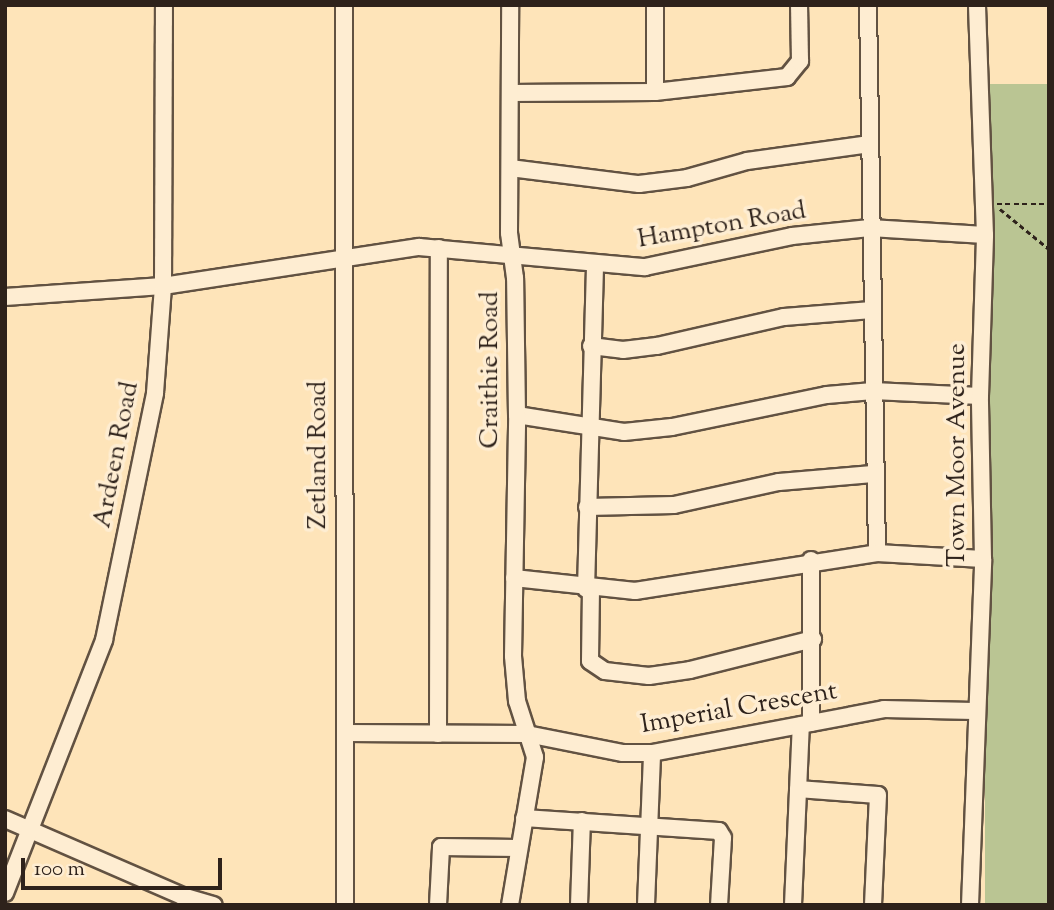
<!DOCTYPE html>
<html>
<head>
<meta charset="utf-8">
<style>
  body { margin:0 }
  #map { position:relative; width:1054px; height:910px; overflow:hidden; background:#fee4b9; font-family:"Sorts Mill Goudy",serif }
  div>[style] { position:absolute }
  .green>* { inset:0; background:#bac593; transform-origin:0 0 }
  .path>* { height:2.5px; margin-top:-1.25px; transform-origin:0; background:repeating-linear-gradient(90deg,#2e221b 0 5px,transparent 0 8.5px) }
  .roads { filter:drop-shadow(2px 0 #625242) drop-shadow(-2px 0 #625242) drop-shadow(0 2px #625242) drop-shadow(0 -2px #625242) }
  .minor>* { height:16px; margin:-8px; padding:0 8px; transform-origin:8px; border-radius:8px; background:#feedd2 }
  span { translate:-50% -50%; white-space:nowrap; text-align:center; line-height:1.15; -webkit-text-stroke:7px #feedd2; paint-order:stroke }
  .street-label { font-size:26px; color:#2e221b }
  .frame { position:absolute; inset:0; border:7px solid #2e221b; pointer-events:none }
  .scale { position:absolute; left:21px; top:858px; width:201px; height:32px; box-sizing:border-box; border:4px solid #2e221b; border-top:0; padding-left:9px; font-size:21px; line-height:24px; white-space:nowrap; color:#2e221b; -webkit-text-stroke:5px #feedd2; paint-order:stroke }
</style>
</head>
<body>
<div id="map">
  <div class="green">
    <div style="left:985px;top:84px;width:64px;height:821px"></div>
  </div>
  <div class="path">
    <div style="left:997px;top:204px;width:52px"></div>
    <div style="left:1000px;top:209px;width:63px;rotate:39.2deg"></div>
  </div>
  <div class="roads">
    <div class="minor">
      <div style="left:344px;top:5px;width:900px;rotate:89.94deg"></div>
      <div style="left:868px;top:5px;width:548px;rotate:89.06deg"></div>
      <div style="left:655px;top:92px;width:87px;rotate:-90deg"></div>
      <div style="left:510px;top:93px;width:145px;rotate:-0.4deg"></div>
      <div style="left:655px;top:92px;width:133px;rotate:-6.5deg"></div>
      <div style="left:787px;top:77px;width:21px;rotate:-51deg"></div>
      <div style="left:800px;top:61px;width:56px;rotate:-91deg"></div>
      <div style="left:510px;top:168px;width:130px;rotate:7.1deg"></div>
      <div style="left:639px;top:184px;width:48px;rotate:-7.1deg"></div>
      <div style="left:687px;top:178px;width:62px;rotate:-15.8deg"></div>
      <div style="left:747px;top:161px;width:124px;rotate:-7.9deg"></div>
      <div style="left:5px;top:297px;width:158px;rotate:-4deg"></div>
      <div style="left:163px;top:286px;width:259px;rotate:-8.7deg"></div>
      <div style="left:419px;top:247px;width:227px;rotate:5.1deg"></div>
      <div style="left:645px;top:267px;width:150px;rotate:-11.9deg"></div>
      <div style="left:792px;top:236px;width:78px;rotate:-5.9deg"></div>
      <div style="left:870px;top:228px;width:115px;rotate:3.5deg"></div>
      <div style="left:591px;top:346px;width:32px;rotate:7deg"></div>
      <div style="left:623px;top:350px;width:34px;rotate:-7deg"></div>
      <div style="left:657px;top:346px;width:130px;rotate:-12.9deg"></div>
      <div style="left:784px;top:317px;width:88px;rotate:-4.5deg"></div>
      <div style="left:517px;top:415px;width:108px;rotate:9deg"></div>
      <div style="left:624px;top:432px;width:48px;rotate:-5.9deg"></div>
      <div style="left:672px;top:427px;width:158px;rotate:-11.7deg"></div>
      <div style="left:827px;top:395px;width:46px;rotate:-5deg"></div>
      <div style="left:873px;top:391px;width:107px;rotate:2.7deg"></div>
      <div style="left:587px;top:507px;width:87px;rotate:-1.3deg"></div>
      <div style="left:674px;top:505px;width:107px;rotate:-12.4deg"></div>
      <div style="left:779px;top:482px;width:94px;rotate:-4.9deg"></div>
      <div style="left:514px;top:578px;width:122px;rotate:6.1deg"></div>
      <div style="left:635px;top:591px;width:245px;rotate:-8.9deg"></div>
      <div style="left:877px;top:553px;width:106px;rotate:3.2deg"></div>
      <div style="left:586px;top:589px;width:325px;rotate:-88.4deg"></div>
      <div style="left:591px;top:589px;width:72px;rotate:90.8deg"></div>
      <div style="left:590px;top:661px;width:18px;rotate:34deg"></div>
      <div style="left:605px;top:671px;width:44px;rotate:6.5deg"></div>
      <div style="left:649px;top:676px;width:41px;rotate:-8.3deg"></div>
      <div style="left:690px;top:670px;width:127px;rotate:-14.1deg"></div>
      <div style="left:811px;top:723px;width:163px;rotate:-90deg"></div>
      <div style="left:346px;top:733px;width:181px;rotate:0.3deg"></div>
      <div style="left:527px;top:734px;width:98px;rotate:11.2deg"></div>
      <div style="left:623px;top:753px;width:29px"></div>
      <div style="left:652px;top:753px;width:236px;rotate:-10.7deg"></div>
      <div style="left:884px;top:709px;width:90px;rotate:1.3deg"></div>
      <div style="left:438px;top:734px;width:486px;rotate:-89.9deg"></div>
      <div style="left:798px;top:789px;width:80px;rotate:4.3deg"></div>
      <div style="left:878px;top:795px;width:110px;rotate:92.6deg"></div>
      <div style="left:524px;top:818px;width:195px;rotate:3.8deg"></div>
      <div style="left:719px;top:831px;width:8px;rotate:60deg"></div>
      <div style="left:723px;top:838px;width:67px;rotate:93.4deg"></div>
      <div style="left:5px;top:819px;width:193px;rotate:23.5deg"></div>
      <div style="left:182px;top:896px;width:33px;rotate:16deg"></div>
      <div style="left:5px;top:893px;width:272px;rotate:-68.6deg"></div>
      <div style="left:104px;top:640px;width:252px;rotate:-78.3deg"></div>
      <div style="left:155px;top:393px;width:107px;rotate:-85.7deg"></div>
      <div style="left:163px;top:286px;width:281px;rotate:-89.8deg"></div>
      <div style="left:438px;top:905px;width:58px;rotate:-87deg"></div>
      <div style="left:441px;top:847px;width:77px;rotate:0.7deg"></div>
      <div style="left:510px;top:905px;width:150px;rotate:-80.4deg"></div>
      <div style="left:535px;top:757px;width:59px;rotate:-107.8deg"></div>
      <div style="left:517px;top:701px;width:45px;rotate:-95.1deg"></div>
      <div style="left:513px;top:656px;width:241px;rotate:-89deg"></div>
      <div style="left:517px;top:415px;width:137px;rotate:-90.8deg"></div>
      <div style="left:515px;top:278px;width:45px;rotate:-97.6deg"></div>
      <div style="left:509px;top:233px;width:228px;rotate:-89.7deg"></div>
      <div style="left:579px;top:905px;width:84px;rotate:-88deg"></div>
      <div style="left:646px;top:905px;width:152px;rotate:-87.7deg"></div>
      <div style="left:793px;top:905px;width:180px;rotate:-87.5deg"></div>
      <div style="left:970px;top:905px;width:346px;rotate:-87.8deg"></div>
      <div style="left:983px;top:559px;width:163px;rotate:-91.1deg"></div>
      <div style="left:980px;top:396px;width:161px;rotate:-88.2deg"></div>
      <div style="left:985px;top:235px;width:230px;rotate:-92deg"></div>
    </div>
  </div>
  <div class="street-label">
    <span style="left:722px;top:226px;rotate:-10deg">Hampton Road</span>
    <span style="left:491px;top:370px;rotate:-90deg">Craithie Road</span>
    <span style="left:117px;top:455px;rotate:-79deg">Ardeen Road</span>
    <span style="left:319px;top:455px;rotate:-90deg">Zetland Road</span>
    <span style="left:958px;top:455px;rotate:-90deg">Town Moor Avenue</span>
    <span style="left:739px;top:709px;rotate:-10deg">Imperial Crescent</span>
  </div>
  <div class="frame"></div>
  <div class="scale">100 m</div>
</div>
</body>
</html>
